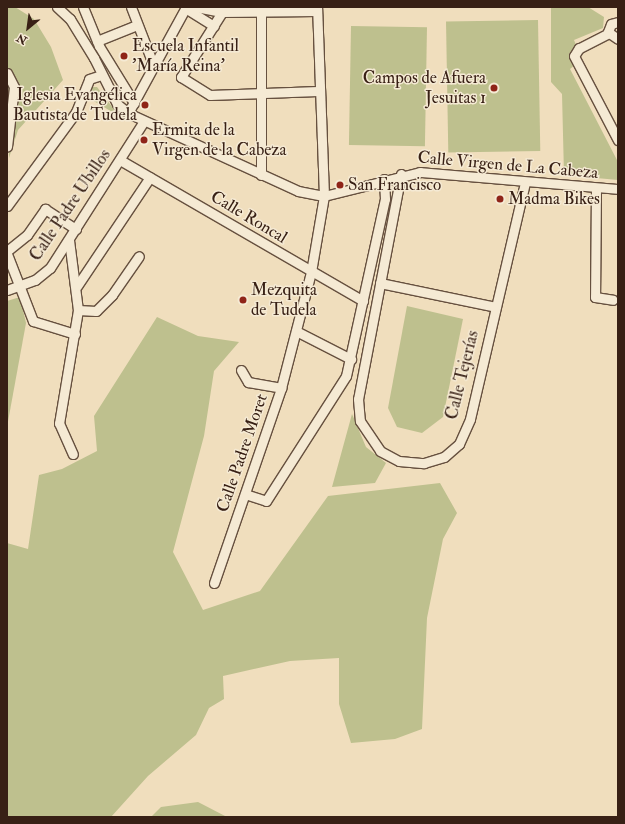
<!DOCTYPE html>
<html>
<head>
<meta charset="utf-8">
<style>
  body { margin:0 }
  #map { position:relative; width:625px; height:824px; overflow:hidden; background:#f0debd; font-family:"IM FELL Double Pica",serif }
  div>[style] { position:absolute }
  .green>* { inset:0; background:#bec08e; transform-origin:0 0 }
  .roads { filter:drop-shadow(1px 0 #66503f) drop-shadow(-1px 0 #66503f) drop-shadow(0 1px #66503f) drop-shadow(0 -1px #66503f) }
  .minor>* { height:9px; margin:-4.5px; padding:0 4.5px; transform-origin:4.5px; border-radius:4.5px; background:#f5ead4 }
  .dots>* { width:11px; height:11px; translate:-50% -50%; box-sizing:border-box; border:2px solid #f5ead4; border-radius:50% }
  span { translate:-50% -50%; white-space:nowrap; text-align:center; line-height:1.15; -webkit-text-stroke:3px #f5ead4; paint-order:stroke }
  .poi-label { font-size:17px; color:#382015 }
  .left { translate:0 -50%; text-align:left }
  .right { translate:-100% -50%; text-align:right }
  .street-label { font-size:17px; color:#382015 }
  .frame { position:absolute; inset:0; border:8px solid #382015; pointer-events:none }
  .north { position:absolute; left:8px; top:8px; width:40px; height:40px; -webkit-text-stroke:3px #f5ead4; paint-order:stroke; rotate:209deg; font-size:11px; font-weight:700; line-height:16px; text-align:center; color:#382015 }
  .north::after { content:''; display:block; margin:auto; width:14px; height:18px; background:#382015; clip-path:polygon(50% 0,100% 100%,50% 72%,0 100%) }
</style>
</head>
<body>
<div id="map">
  <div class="green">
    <div style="clip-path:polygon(7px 7px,15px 7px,34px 19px,51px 47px,63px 80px,18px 130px,9px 158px)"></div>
    <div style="clip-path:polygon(551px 7px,588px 7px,604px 17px,603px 28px,574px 40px,576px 45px,569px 54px,575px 65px,570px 69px,618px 162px,618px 180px,564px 175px,562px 94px,551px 82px)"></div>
    <div style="left:538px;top:20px;width:131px;height:92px;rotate:89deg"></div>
    <div style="left:351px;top:26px;width:76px;height:119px;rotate:1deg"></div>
    <div style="clip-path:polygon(90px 87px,97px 87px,119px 116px,87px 97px)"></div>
    <div style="clip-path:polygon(20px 297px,26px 323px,7px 427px,7px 301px)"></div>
    <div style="clip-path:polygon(407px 306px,463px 319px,443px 417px,422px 433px,397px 427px,388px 408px)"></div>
    <div style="clip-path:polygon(157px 317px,198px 336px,239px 342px,214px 371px,204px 436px,173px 552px,203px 610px,260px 591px,328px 496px,440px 483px,457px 513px,443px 539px,427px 618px,422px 729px,395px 739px,351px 743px,339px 704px,339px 658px,290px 661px,223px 676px,224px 699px,209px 708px,196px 735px,148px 776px,111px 817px,7px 817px,7px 543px,28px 549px,39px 475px,62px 469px,97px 451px,94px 416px)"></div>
    <div style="clip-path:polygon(352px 414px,366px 447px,386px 463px,375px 483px,332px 487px)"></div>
    <div style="clip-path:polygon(198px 802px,227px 817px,151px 817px,161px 807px)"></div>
  </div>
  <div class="roads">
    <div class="minor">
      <div style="left:57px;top:7px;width:18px;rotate:43deg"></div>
      <div style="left:70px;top:19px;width:46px;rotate:58.4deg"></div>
      <div style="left:94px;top:58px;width:51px;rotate:63.4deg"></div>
      <div style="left:117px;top:104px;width:14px;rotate:39deg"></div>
      <div style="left:128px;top:113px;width:187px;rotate:24.6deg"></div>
      <div style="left:298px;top:191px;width:26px;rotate:11deg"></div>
      <div style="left:324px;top:196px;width:99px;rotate:-14deg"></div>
      <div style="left:420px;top:172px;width:199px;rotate:4.9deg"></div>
      <div style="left:83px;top:7px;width:42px;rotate:67.7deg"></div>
      <div style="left:99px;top:46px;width:67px;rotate:58.4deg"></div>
      <div style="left:131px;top:7px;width:61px;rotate:68.9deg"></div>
      <div style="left:196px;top:7px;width:26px;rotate:11deg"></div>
      <div style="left:222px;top:12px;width:95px;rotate:-0.6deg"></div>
      <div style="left:185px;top:8px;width:34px;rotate:32deg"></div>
      <div style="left:261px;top:11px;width:164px;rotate:90deg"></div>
      <div style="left:222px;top:12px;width:77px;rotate:122.2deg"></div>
      <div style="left:181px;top:77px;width:34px;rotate:32deg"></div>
      <div style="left:210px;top:95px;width:108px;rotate:-2.1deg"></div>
      <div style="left:618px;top:22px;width:7px;rotate:164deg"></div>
      <div style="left:611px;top:24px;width:9px;rotate:111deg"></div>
      <div style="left:608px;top:32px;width:12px;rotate:35deg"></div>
      <div style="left:609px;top:33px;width:34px;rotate:153deg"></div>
      <div style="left:579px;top:48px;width:9px;rotate:122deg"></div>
      <div style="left:574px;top:56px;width:95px;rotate:62.4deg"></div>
      <div style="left:97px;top:41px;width:43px;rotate:-21.8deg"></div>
      <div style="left:7px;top:73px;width:16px;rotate:63deg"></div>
      <div style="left:14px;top:87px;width:60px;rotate:96.7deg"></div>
      <div style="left:128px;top:113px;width:121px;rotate:-61.3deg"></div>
      <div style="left:120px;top:160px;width:281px;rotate:30.1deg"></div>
      <div style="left:401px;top:174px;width:229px;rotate:100.8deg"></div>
      <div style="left:358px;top:399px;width:22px;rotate:85deg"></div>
      <div style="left:360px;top:421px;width:36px;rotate:56deg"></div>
      <div style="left:380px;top:451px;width:21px;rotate:28deg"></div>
      <div style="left:399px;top:461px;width:25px;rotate:5deg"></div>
      <div style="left:424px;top:463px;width:21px;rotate:-17deg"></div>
      <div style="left:444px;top:457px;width:20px;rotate:-41deg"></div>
      <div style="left:459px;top:444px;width:27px;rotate:-66deg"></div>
      <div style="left:470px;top:419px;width:243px;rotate:-76.9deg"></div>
      <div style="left:596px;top:188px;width:109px;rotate:90.5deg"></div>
      <div style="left:595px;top:297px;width:18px;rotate:9deg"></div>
      <div style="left:7px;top:206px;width:117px;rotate:-53.7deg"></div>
      <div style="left:76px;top:112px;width:35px;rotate:-68deg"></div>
      <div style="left:89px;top:79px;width:13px;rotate:-18deg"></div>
      <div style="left:69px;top:240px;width:71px;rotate:82.7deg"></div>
      <div style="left:78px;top:310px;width:115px;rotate:99.5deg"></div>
      <div style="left:59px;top:423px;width:34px;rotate:66deg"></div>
      <div style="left:7px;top:251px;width:26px;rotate:-39deg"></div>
      <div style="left:27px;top:235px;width:32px;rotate:-55deg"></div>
      <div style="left:45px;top:209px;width:37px;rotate:33deg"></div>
      <div style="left:7px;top:254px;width:72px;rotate:68.8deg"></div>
      <div style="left:33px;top:321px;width:44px;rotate:17.2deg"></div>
      <div style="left:380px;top:283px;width:118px;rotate:11.7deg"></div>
      <div style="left:77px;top:286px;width:131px;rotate:-56.2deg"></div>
      <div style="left:7px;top:290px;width:30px;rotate:-20deg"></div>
      <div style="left:35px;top:280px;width:19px;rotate:-39deg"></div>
      <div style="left:50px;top:268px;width:174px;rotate:-57.4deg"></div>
      <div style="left:78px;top:310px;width:18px;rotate:3deg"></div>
      <div style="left:96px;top:311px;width:23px;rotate:-45deg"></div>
      <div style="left:112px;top:295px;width:47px;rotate:-55.3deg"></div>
      <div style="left:296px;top:331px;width:62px;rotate:27deg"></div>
      <div style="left:241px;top:370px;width:14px;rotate:60deg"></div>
      <div style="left:248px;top:382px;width:34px;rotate:10deg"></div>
      <div style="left:245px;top:494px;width:22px;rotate:18deg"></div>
      <div style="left:266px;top:501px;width:148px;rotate:-57.4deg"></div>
      <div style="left:346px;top:376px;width:181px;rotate:-77.6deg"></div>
      <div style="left:385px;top:199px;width:20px;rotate:-93deg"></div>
      <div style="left:214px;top:583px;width:206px;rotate:-71deg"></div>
      <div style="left:281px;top:388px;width:120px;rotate:-75.5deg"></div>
      <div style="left:311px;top:272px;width:77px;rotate:-80.3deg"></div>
      <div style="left:324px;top:196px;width:189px;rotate:-92.1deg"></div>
    </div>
  </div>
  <div class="dots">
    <div style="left:124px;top:56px;background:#8f2418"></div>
    <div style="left:494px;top:88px;background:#8f2418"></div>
    <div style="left:145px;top:105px;background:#8f2418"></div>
    <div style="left:144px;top:140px;background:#8f2418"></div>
    <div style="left:340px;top:185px;background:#8f2418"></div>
    <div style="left:500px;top:199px;background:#8f2418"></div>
    <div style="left:243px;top:300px;background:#8f2418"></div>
  </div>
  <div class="poi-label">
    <span class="left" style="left:132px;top:56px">Escuela Infantil<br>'María Reina'</span>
    <span class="right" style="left:486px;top:88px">Campos de Afuera<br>Jesuitas 1</span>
    <span class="right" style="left:137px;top:105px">Iglesia Evangélica<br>Bautista de Tudela</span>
    <span class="left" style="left:152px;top:140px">Ermita de la<br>Virgen de la Cabeza</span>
    <span class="left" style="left:348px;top:185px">San Francisco</span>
    <span class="left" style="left:508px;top:199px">Madma Bikes</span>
    <span class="left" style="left:251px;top:300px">Mezquita<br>de Tudela</span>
  </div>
  <div class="street-label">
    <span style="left:508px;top:165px;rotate:5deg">Calle Virgen de La Cabeza</span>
    <span style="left:70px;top:205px;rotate:-56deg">Calle Padre Ubillos</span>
    <span style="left:249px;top:217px;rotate:31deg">Calle Roncal</span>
    <span style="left:462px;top:375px;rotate:-76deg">Calle Tejerías</span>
    <span style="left:242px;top:453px;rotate:-71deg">Calle Padre Moret</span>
  </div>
  <div class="frame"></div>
  <div class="north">N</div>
</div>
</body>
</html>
